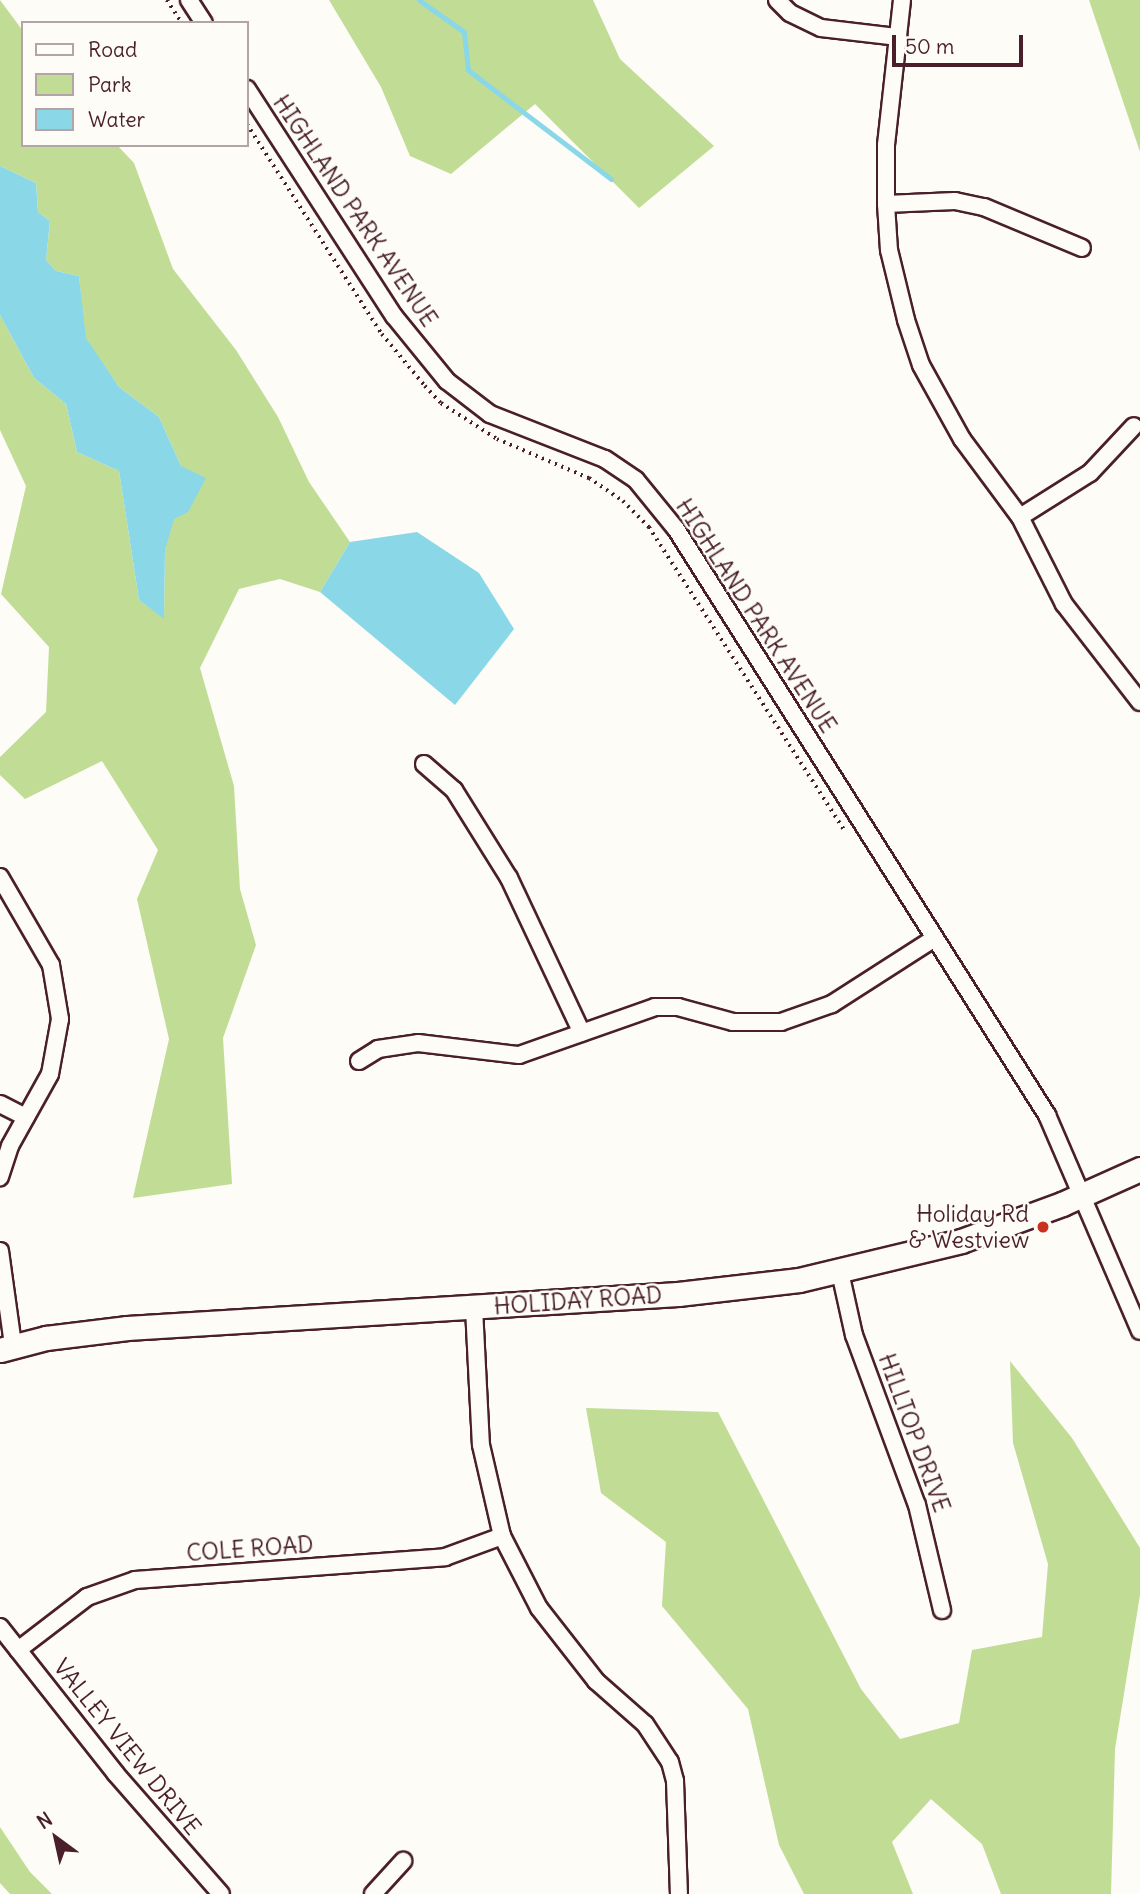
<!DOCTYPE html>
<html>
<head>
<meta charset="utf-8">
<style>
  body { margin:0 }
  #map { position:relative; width:1140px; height:1894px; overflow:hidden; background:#fdfcf7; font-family:Delius,sans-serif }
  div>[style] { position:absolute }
  .green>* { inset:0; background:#c1dd95 }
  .water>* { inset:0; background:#89d7e7 }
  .stream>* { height:5px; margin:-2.5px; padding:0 2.5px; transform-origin:2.5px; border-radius:2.5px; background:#89d7e7 }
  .path>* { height:3.5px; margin-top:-1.75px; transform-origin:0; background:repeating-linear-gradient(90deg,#4a1f2b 0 2px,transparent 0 7px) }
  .roads { filter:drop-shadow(2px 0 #4a1f2b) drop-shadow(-2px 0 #4a1f2b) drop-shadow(0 2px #4a1f2b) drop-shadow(0 -2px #4a1f2b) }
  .street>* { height:16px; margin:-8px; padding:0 8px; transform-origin:8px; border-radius:8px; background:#fdfcf7 }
  .secondary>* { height:23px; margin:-11.5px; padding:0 11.5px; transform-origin:11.5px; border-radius:11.5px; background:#fdfcf7 }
  .dots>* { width:19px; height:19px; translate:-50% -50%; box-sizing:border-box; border:4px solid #fdfcf7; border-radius:50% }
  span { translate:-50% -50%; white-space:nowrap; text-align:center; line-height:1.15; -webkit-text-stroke:5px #fdfcf7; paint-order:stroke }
  .street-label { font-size:23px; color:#4a1f2b }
  .poi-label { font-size:23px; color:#4a1f2b }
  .right { translate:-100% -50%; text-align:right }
  .legend { position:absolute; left:21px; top:21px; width:228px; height:126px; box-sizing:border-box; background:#fdfcf7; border:2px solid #b5a4a5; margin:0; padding:9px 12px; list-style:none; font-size:21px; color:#4a1f2b }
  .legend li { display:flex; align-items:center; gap:14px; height:35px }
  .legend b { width:35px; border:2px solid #b5a4a5 }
  .north { position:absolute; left:21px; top:1803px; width:70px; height:70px; -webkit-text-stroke:5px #fdfcf7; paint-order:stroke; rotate:327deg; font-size:19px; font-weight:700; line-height:28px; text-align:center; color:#4a1f2b }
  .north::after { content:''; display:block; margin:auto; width:24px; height:32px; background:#4a1f2b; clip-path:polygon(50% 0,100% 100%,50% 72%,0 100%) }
  .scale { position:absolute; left:892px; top:35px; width:131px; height:32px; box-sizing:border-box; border:4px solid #4a1f2b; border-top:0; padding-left:9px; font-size:21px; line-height:24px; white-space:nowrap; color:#4a1f2b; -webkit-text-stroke:5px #fdfcf7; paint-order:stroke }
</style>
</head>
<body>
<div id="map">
  <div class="green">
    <div style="clip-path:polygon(0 0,23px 31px,23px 145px,117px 145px,134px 163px,173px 269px,236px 350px,278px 417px,309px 482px,350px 542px,320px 592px,280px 579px,239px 589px,200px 668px,234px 786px,240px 889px,256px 945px,223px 1038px,232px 1184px,133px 1198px,169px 1039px,137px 899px,158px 850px,102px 761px,25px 799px,0 775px,0 757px,46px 712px,49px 647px,1px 594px,26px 486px,0 430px,0 315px,34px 378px,66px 404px,77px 452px,119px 471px,139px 600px,164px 618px,165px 550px,181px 466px,159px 417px,119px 387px,85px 338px,79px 276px,56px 271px,46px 260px,50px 221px,38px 212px,36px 183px,0 166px)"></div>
    <div style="clip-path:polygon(329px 0,593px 0,620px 59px,714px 146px,639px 208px,535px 104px,451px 174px,410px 156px,381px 87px)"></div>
    <div style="clip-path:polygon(1089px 0,1140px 0,1140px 152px)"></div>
    <div style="clip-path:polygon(1010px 1361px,1072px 1438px,1140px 1548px,1140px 1595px,1115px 1749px,1111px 1894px,1001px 1894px,982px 1844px,931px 1799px,892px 1842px,913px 1894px,804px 1894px,779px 1845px,748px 1709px,662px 1606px,666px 1542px,601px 1493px,586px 1408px,718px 1412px,861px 1689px,900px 1739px,959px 1723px,972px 1650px,1042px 1637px,1048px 1564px,1013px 1443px)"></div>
    <div style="clip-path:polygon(0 1827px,30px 1872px,52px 1894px,10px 1894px,0 1883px)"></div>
  </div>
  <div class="water">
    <div style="clip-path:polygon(0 166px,36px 183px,38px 212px,50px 221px,46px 260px,56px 271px,79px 276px,86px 338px,119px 387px,159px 417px,181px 466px,206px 478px,188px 512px,174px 519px,165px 550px,164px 619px,139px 600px,119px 471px,77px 452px,66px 404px,34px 378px,0 315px)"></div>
    <div style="clip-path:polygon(417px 532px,479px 573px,514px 629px,455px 705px,320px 592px,350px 542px)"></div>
  </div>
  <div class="stream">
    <div style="left:419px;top:0;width:55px;rotate:35.4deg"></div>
    <div style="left:464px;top:32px;width:38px;rotate:84deg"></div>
    <div style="left:468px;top:70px;width:180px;rotate:37.3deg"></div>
  </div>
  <div class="path">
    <div style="left:167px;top:0;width:27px;rotate:57deg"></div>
    <div style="left:247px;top:124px;width:250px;rotate:57.3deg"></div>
    <div style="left:382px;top:334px;width:67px;rotate:50.4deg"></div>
    <div style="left:425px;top:386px;width:23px;rotate:47deg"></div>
    <div style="left:441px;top:403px;width:67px;rotate:32.7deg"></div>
    <div style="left:497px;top:439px;width:100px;rotate:23deg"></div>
    <div style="left:589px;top:478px;width:41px;rotate:34.1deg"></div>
    <div style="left:623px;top:501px;width:37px;rotate:45deg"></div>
    <div style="left:649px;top:527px;width:362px;rotate:57.2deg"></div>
  </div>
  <div class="roads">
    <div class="street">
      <div style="left:189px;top:0;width:27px;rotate:57deg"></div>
      <div style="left:777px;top:0;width:18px;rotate:45deg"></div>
      <div style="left:790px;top:13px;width:34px;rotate:26deg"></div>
      <div style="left:821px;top:28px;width:78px;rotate:6.7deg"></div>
      <div style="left:902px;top:0;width:146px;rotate:96.3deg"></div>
      <div style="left:886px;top:145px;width:59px;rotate:90deg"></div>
      <div style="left:886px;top:204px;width:46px;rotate:86.3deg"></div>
      <div style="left:889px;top:250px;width:72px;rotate:76.3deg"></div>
      <div style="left:906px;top:320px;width:47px;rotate:71.6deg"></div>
      <div style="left:921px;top:365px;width:85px;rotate:61deg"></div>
      <div style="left:962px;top:439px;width:97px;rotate:53.4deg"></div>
      <div style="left:1020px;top:517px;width:97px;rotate:63.2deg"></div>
      <div style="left:1064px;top:604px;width:124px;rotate:52.2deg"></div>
      <div style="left:247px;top:89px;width:270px;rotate:57.1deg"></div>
      <div style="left:394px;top:316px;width:84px;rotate:50.8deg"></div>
      <div style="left:447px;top:381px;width:54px;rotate:37.5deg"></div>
      <div style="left:490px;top:414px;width:123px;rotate:21.4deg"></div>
      <div style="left:605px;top:459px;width:37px;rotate:34deg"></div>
      <div style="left:636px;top:480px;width:63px;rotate:50.8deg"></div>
      <div style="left:676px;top:529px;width:694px;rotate:57.66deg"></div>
      <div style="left:1047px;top:1115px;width:235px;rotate:66.7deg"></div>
      <div style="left:886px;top:204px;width:69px;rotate:-2.5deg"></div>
      <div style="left:955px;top:201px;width:30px;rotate:12deg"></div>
      <div style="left:984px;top:207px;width:106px;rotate:22.7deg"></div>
      <div style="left:1020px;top:517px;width:83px;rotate:-32.2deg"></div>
      <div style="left:1090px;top:473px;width:64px;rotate:-46.9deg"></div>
      <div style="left:424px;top:764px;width:40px;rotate:41deg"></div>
      <div style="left:454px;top:790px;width:104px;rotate:58deg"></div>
      <div style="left:509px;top:878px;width:171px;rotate:64.8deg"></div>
      <div style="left:0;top:877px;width:102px;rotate:59.9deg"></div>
      <div style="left:51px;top:965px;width:55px;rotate:80.5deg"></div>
      <div style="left:60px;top:1019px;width:56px;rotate:100.3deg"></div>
      <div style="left:50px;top:1074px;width:82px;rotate:119.1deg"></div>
      <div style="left:10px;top:1146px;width:33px;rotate:108deg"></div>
      <div style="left:359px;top:1061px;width:22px;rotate:-32deg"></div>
      <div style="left:378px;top:1049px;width:40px;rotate:-8.5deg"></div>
      <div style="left:418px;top:1043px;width:102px;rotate:6.8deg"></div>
      <div style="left:519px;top:1055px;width:144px;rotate:-19.4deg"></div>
      <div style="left:655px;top:1007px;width:23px"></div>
      <div style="left:678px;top:1007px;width:57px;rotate:15.3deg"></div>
      <div style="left:733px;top:1022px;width:48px"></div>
      <div style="left:781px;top:1022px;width:54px;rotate:-19.4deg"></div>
      <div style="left:832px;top:1004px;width:122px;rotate:-32.7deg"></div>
      <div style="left:0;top:1104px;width:29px;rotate:27deg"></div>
      <div style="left:0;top:1251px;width:95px;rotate:82.1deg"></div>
      <div style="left:840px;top:1272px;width:65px;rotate:77.5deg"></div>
      <div style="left:854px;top:1335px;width:181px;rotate:69.7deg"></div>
      <div style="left:917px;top:1505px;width:108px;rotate:76.6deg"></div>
      <div style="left:474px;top:1308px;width:137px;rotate:87.1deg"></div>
      <div style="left:481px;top:1445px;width:93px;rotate:77deg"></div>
      <div style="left:502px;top:1536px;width:81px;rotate:62.8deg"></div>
      <div style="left:539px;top:1608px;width:93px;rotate:52deg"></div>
      <div style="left:596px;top:1681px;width:65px;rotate:41.3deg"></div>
      <div style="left:645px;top:1724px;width:45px;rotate:56.7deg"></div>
      <div style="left:670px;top:1762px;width:20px;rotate:75deg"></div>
      <div style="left:675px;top:1781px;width:113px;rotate:88deg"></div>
      <div style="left:0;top:1627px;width:187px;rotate:51.7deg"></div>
      <div style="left:116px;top:1774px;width:159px;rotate:48.8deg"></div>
      <div style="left:18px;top:1650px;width:87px;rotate:-37.5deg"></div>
      <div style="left:87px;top:1597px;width:51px;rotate:-19.5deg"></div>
      <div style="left:135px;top:1580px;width:311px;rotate:-4.2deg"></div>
      <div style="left:445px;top:1557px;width:61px;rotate:-20.2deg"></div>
      <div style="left:373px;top:1894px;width:45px;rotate:-47.7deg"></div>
    </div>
    <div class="secondary">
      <div style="left:0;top:1350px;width:48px;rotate:-14.6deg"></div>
      <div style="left:46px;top:1338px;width:82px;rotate:-7deg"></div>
      <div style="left:127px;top:1328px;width:552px;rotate:-3.53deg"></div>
      <div style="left:678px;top:1294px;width:122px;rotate:-6.6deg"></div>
      <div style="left:799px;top:1280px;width:167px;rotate:-13.5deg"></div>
      <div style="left:961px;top:1241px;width:108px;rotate:-20.1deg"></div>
      <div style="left:1062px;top:1204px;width:85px;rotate:-24.2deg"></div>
    </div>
  </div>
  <div class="dots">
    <div style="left:1043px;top:1227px;background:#c8321e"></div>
  </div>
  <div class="street-label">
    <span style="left:355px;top:211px;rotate:56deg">HIGHLAND PARK AVENUE</span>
    <span style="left:756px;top:616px;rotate:57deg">HIGHLAND PARK AVENUE</span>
    <span style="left:578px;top:1301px;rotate:-4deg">HOLIDAY ROAD</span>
    <span style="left:914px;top:1433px;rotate:70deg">HILLTOP DRIVE</span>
    <span style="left:250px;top:1549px;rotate:-4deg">COLE ROAD</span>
    <span style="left:127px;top:1747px;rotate:51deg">VALLEY VIEW DRIVE</span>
  </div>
  <div class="poi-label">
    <span class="right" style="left:1029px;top:1227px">Holiday Rd<br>&amp; Westview</span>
  </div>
  <ul class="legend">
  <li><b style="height:9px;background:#fdfcf7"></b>Road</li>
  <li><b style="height:19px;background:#c1dd95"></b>Park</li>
  <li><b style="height:19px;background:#89d7e7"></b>Water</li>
  </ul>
  <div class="north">N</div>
  <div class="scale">50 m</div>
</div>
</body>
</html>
